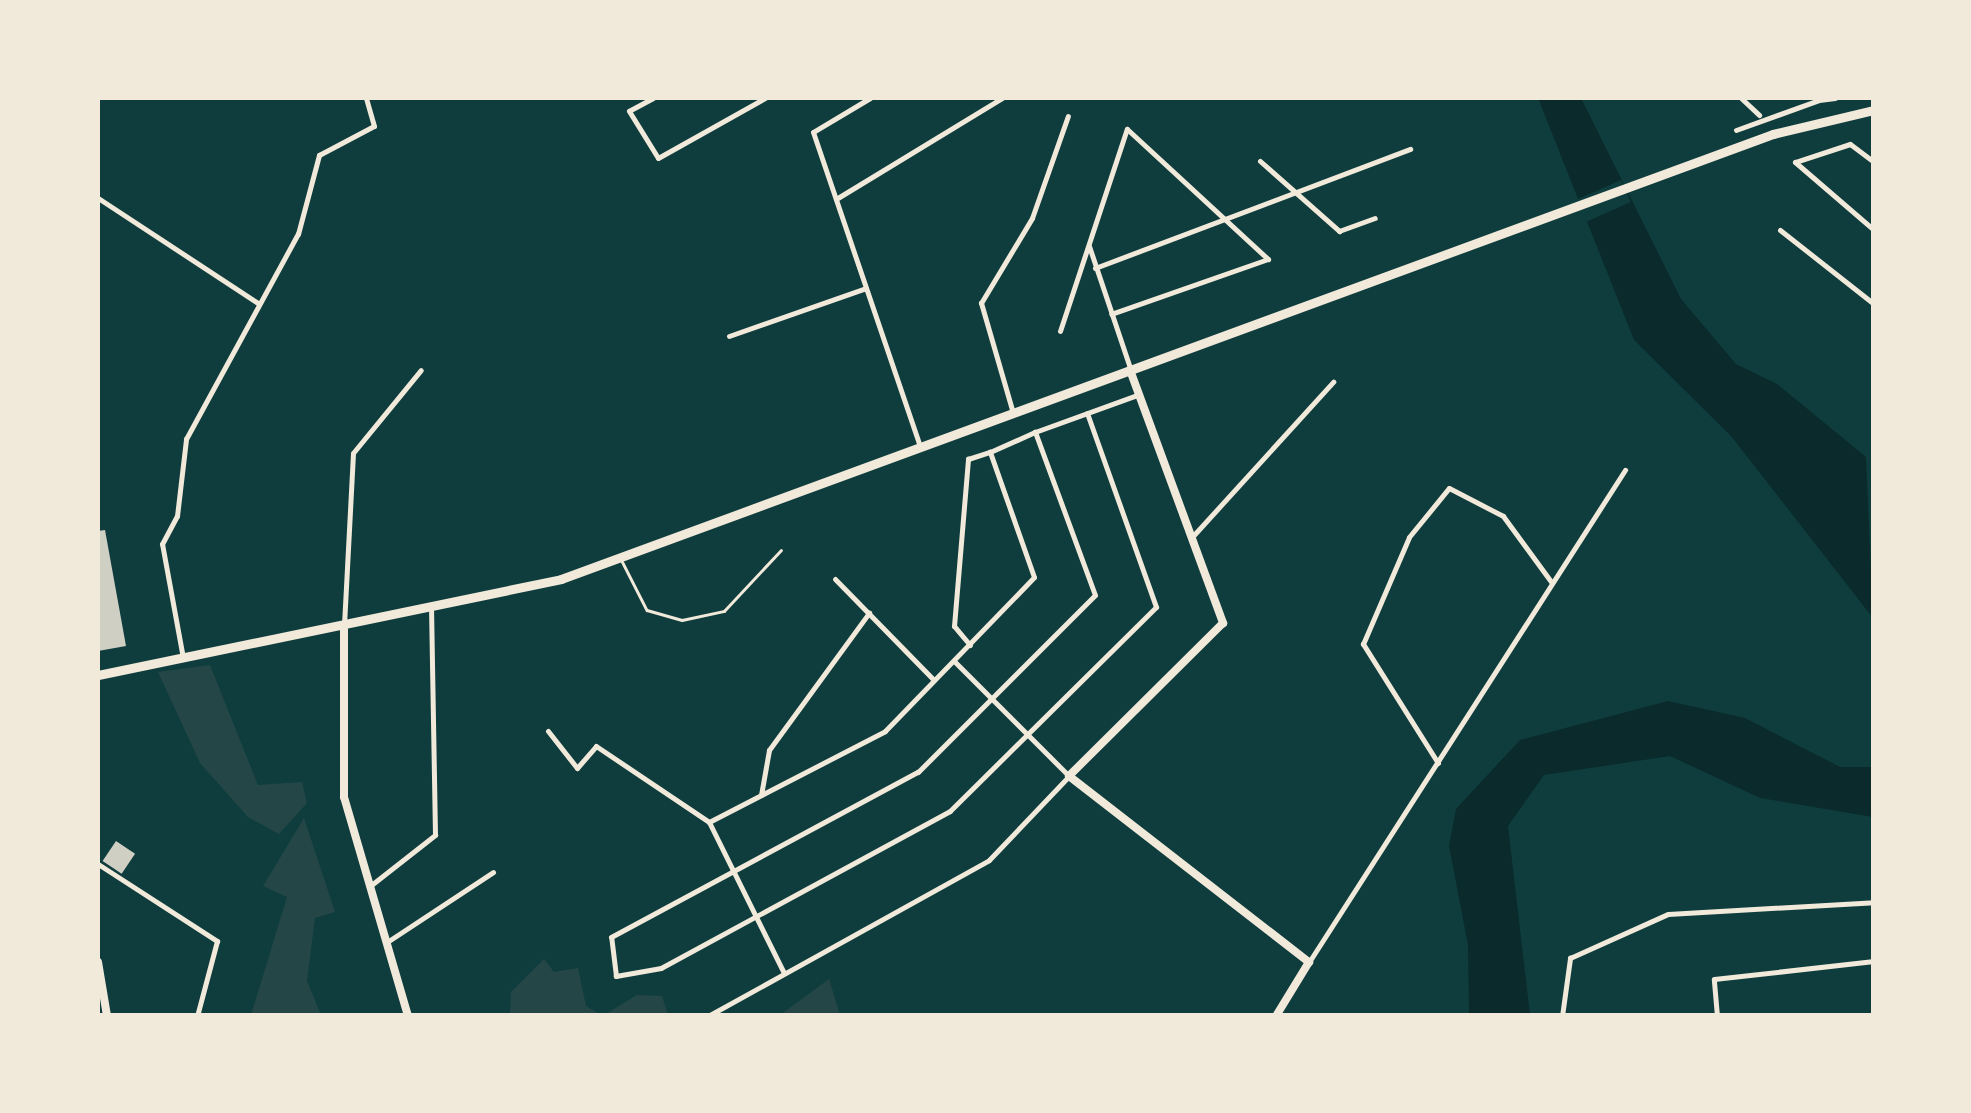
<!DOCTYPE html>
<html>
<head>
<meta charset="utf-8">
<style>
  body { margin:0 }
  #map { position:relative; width:1971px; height:1113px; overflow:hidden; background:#0f3d3e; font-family:"DejaVu Sans",sans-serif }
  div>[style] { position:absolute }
  .green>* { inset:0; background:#244646 }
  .water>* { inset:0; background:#0a2a2b }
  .pier>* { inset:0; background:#0f3d3e; transform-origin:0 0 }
  .building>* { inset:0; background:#cfcfc3; transform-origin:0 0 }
  .service>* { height:2.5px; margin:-1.25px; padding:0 1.25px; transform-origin:1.25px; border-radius:1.25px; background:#f1e9da }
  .minor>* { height:5px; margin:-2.5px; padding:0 2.5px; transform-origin:2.5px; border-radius:2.5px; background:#f1e9da }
  .tertiary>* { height:8px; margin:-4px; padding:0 4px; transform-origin:4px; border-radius:4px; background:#f1e9da }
  .secondary>* { height:8px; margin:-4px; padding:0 4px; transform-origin:4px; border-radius:4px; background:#f1e9da }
  .trunk>* { height:9px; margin:-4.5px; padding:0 4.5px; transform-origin:4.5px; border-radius:4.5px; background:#f1e9da }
  span { translate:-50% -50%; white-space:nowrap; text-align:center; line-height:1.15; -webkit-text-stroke:9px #f1e9da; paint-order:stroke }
  .frame { position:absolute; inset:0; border:100px solid #f1e9da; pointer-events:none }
</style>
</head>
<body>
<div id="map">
  <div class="green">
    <div style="clip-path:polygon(210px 665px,258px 785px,302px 782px,307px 803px,279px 834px,248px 817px,200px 763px,158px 672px)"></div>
    <div style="clip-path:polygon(304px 818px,335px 912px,315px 918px,307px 981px,321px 1015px,251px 1015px,287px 897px,263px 886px)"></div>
    <div style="clip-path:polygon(544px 959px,554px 972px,578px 968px,586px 1006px,601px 1015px,510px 1015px,511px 992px)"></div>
    <div style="clip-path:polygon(829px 979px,840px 1015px,780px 1015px)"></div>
    <div style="clip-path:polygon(637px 995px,662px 996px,668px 1015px,604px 1015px)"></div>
  </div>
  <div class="water">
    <div style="clip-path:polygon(1538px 98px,1581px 98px,1681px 299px,1736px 364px,1777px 384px,1866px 457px,1873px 618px,1731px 436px,1634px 340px)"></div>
    <div style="clip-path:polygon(1668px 701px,1745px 718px,1840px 767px,1873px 767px,1873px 817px,1760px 798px,1670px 756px,1544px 775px,1508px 826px,1530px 1015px,1469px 1015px,1468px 945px,1449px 846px,1456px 809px,1520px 740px)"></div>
  </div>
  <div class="pier">
    <div style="left:1621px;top:180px;width:24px;height:53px;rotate:66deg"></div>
  </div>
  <div class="building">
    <div style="clip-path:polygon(105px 530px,126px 646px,98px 651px,98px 531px)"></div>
    <div style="left:116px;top:841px;width:23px;height:24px;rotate:34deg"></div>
  </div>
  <div class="service">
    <div style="left:622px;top:561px;width:55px;rotate:63deg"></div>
    <div style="left:647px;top:610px;width:36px;rotate:16deg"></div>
    <div style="left:682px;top:620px;width:43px;rotate:-12.1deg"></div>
    <div style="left:724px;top:611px;width:83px;rotate:-46.9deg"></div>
  </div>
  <div class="minor">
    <div style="left:653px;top:98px;width:27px;rotate:152deg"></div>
    <div style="left:629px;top:111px;width:55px;rotate:58.3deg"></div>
    <div style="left:658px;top:158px;width:123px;rotate:-29.3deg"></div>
    <div style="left:870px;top:98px;width:66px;rotate:149.2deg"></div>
    <div style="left:813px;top:132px;width:333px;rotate:71.2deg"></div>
    <div style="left:1741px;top:98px;width:25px;rotate:43deg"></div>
    <div style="left:1819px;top:100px;width:16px;rotate:-7deg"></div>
    <div style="left:1736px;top:130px;width:88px;rotate:-19.9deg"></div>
    <div style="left:1260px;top:161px;width:106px;rotate:41.5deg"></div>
    <div style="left:1339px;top:231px;width:38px;rotate:-20deg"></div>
    <div style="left:1874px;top:162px;width:30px;rotate:-143deg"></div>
    <div style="left:1850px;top:144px;width:58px;rotate:161.9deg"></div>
    <div style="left:1795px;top:162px;width:104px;rotate:40.7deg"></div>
    <div style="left:98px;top:198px;width:191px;rotate:33.3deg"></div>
    <div style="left:836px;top:199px;width:194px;rotate:-31.3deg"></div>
    <div style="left:1780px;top:230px;width:120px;rotate:38.2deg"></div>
    <div style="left:1089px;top:246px;width:129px;rotate:71.4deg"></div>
    <div style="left:1095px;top:268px;width:337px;rotate:-20.7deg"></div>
    <div style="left:1060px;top:331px;width:213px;rotate:-71.7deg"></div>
    <div style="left:1127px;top:129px;width:192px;rotate:42.7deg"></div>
    <div style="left:1268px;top:259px;width:166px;rotate:160.7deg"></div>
    <div style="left:729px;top:336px;width:145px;rotate:-19.3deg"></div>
    <div style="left:1013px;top:413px;width:115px;rotate:-106.2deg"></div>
    <div style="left:981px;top:303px;width:99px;rotate:-59deg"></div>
    <div style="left:1032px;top:218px;width:108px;rotate:-70.6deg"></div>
    <div style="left:1087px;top:413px;width:206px;rotate:70.4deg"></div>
    <div style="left:1156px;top:607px;width:290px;rotate:135.3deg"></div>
    <div style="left:950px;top:811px;width:329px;rotate:151.5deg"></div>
    <div style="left:661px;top:968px;width:46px;rotate:169.9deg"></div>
    <div style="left:616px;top:976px;width:39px;rotate:-97deg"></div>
    <div style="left:611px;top:937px;width:349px;rotate:-28.3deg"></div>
    <div style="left:918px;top:772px;width:250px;rotate:-45deg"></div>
    <div style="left:1095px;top:595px;width:174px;rotate:-110.2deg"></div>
    <div style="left:1035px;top:432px;width:109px;rotate:-19.9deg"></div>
    <div style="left:1192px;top:537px;width:210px;rotate:-47.7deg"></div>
    <div style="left:835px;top:579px;width:141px;rotate:45.6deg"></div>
    <div style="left:344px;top:625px;width:172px;rotate:-87deg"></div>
    <div style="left:353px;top:453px;width:107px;rotate:-50.7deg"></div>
    <div style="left:970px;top:645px;width:25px;rotate:-130deg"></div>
    <div style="left:954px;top:626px;width:168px;rotate:-85.2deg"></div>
    <div style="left:968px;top:459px;width:23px;rotate:-18deg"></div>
    <div style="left:183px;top:658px;width:116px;rotate:-100.4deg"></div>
    <div style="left:162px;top:544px;width:32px;rotate:-62deg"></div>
    <div style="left:177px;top:516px;width:78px;rotate:-83.3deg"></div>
    <div style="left:186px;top:439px;width:234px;rotate:-61.4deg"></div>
    <div style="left:298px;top:234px;width:82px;rotate:-75.1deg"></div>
    <div style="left:319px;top:155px;width:62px;rotate:-27.8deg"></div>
    <div style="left:374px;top:126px;width:29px;rotate:-106deg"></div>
    <div style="left:548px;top:731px;width:47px;rotate:51.9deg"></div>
    <div style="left:577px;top:768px;width:29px;rotate:-49deg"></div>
    <div style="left:596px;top:746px;width:136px;rotate:33.9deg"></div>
    <div style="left:709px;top:822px;width:169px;rotate:63.6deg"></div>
    <div style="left:1438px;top:763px;width:141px;rotate:-122.2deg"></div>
    <div style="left:1363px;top:644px;width:116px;rotate:-66.7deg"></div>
    <div style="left:1409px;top:537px;width:63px;rotate:-50.8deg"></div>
    <div style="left:1449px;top:488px;width:61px;rotate:27.4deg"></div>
    <div style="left:1503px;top:516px;width:83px;rotate:53.8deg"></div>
    <div style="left:761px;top:795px;width:46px;rotate:-79.9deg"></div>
    <div style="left:769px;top:750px;width:170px;rotate:-53.9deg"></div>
    <div style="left:709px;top:822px;width:198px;rotate:-27.3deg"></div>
    <div style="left:885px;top:731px;width:214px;rotate:-45.9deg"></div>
    <div style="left:1034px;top:577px;width:133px;rotate:-109.4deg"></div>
    <div style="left:990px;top:452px;width:49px;rotate:-24deg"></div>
    <div style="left:98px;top:864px;width:142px;rotate:32.9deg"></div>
    <div style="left:217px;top:941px;width:78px;rotate:104.9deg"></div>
    <div style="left:370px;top:886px;width:83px;rotate:-38.1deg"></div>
    <div style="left:435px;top:835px;width:225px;rotate:-91deg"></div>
    <div style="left:387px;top:942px;width:127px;rotate:-33.4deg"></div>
    <div style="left:1309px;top:962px;width:585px;rotate:-57.29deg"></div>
    <div style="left:708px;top:1016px;width:321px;rotate:-29deg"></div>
    <div style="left:989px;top:860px;width:116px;rotate:-46.4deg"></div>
    <div style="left:1069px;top:776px;width:163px;rotate:-135deg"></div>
    <div style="left:1562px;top:1016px;width:59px;rotate:-82.1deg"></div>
    <div style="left:1570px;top:958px;width:107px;rotate:-24.2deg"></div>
    <div style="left:1668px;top:914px;width:206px;rotate:-3.3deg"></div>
    <div style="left:1717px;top:1016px;width:37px;rotate:-95deg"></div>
    <div style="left:1714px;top:979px;width:161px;rotate:-6.4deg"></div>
  </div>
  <div class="tertiary">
    <div style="left:1130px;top:370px;width:270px;rotate:69.8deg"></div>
    <div style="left:1223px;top:623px;width:217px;rotate:135.2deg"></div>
    <div style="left:1069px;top:776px;width:304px;rotate:37.8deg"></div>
    <div style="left:1309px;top:962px;width:63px;rotate:121.4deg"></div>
    <div style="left:98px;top:962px;width:55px;rotate:80.5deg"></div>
  </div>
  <div class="secondary">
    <div style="left:344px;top:628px;width:169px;rotate:90deg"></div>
    <div style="left:344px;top:797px;width:228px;rotate:73.7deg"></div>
  </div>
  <div class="trunk">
    <div style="left:98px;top:675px;width:473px;rotate:-11.7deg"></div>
    <div style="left:561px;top:579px;width:1291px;rotate:-20.16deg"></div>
    <div style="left:1773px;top:134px;width:104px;rotate:-13.4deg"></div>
  </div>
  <div class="frame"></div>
</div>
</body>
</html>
